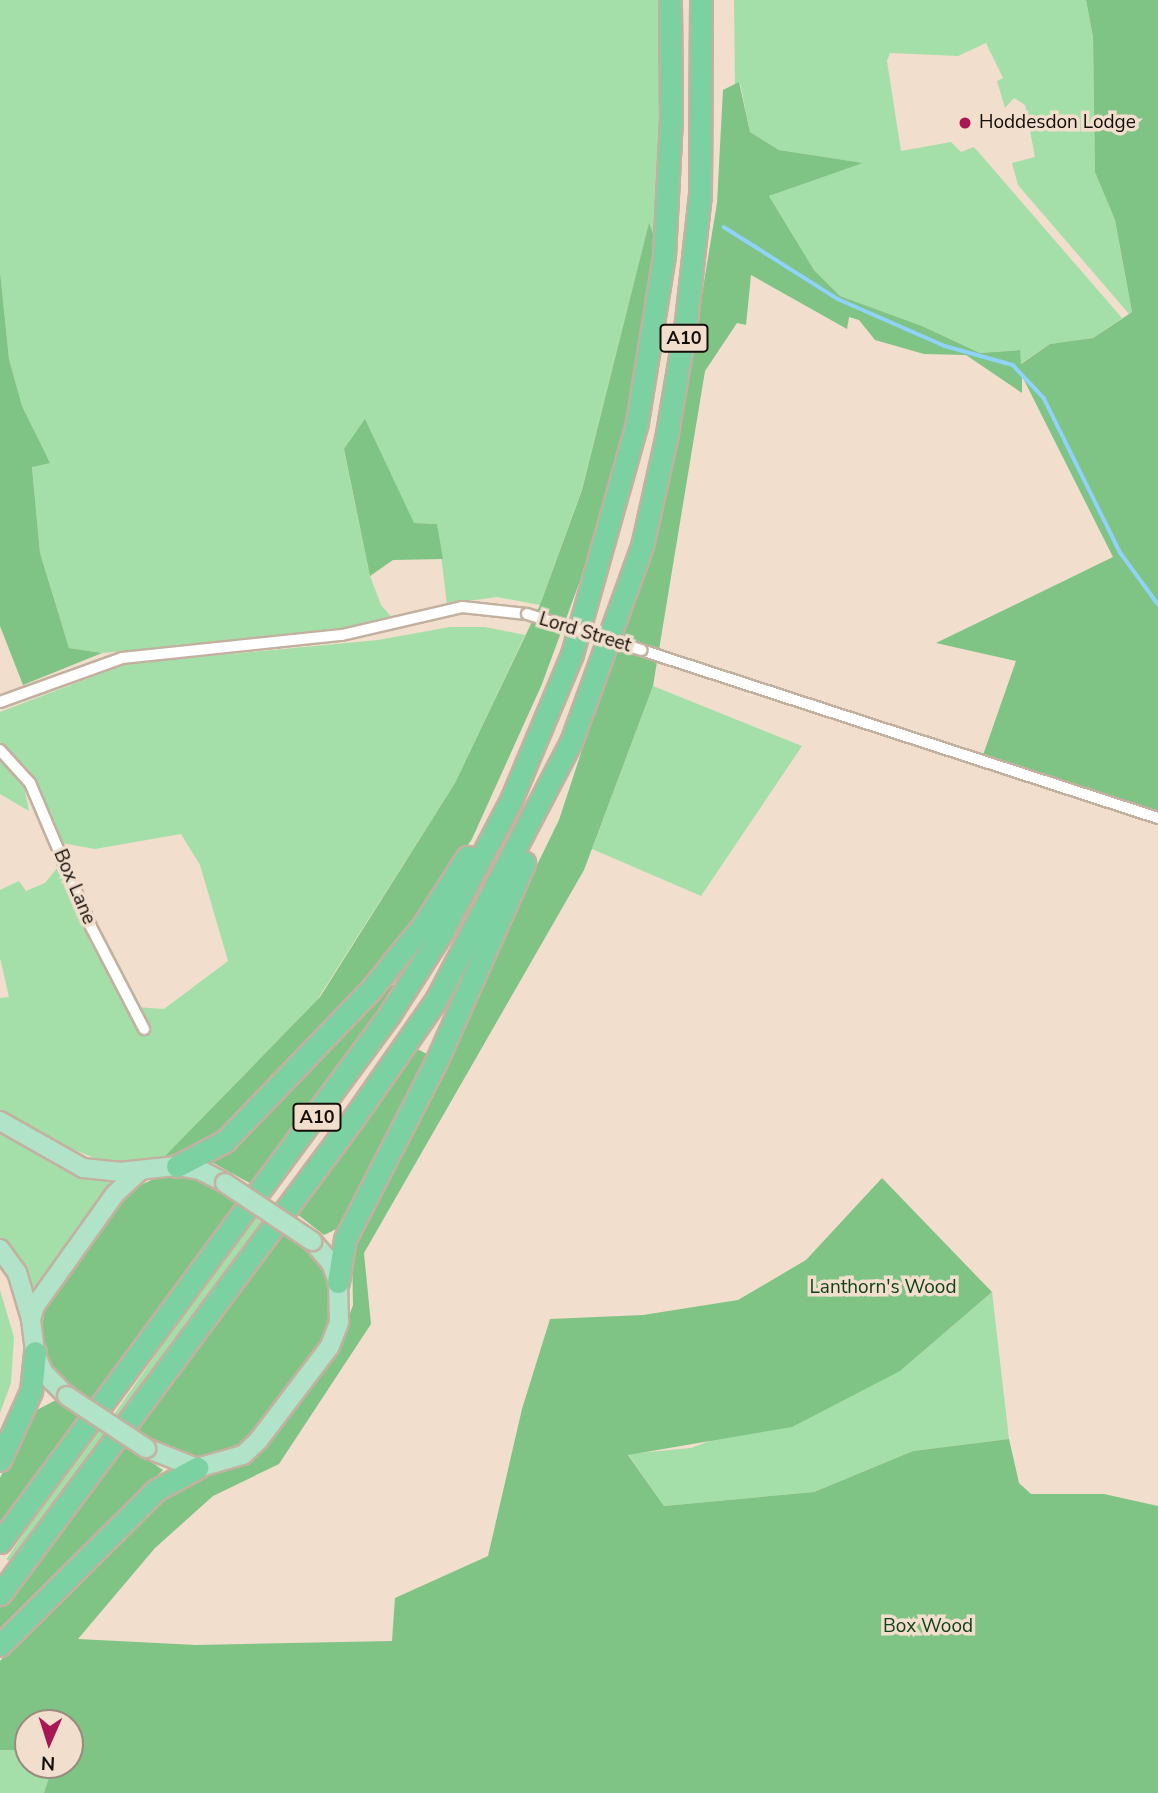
<!DOCTYPE html>
<html>
<head>
<meta charset="utf-8">
<style>
  body { margin:0 }
  #map { position:relative; width:1158px; height:1793px; overflow:hidden; background:#f1decd; font-family:"Nunito Sans",sans-serif }
  div>[style] { position:absolute }
  .green>* { inset:0; background:#a4dfa9; transform-origin:0 0 }
  .forest>* { inset:0; background:#7fc385 }
  .stream>* { height:3.5px; margin:-1.75px; padding:0 1.75px; transform-origin:1.75px; border-radius:1.75px; background:#8fd2fa }
  .roads { filter:drop-shadow(2px 0 #c3b1a0) drop-shadow(-2px 0 #c3b1a0) drop-shadow(0 2px #c3b1a0) drop-shadow(0 -2px #c3b1a0) }
  .street>* { height:10px; margin:-5px; padding:0 5px; transform-origin:5px; border-radius:5px; background:#fff }
  .primary>* { height:18px; margin:-9px; padding:0 9px; transform-origin:9px; border-radius:9px; background:#b0e3c7 }
  .highway>* { height:21px; margin:-10.5px; padding:0 10.5px; transform-origin:10.5px; border-radius:10.5px; background:#7bd1a1 }
  .bridges { filter:drop-shadow(2px 0 #c3b1a0) drop-shadow(-2px 0 #c3b1a0) drop-shadow(0 2px #c3b1a0) drop-shadow(0 -2px #c3b1a0) }
  .street-bridge>* { height:10px; margin:-5px; padding:0 5px; transform-origin:5px; border-radius:5px; background:#fff }
  .primary-bridge>* { height:18px; margin:-9px; padding:0 9px; transform-origin:9px; border-radius:9px; background:#b0e3c7 }
  .dots>* { width:19px; height:19px; translate:-50% -50%; box-sizing:border-box; border:4px solid #f1decd; border-radius:50% }
  span { translate:-50% -50%; white-space:nowrap; text-align:center; line-height:1.15; -webkit-text-stroke:7px #f1decd; paint-order:stroke }
  .shield-label span { padding:2px 5px; background:#f1decd; border:2px solid; border-radius:5px; -webkit-text-stroke-width:0 }
  .shield-label { font-size:18px; color:#140e08; font-weight:700 }
  .poi-label { font-size:19px; color:#140e08 }
  .left { translate:0 -50%; text-align:left }
  .street-label { font-size:19px; color:#140e08 }
  .park-label { font-size:19px; color:#114119 }
  .north { position:absolute; left:14px; top:1709px; width:70px; height:70px; box-sizing:border-box; background:#f1decd; border:2px solid #998b7e; border-radius:50%; rotate:183deg; font-size:19px; font-weight:700; line-height:28px; text-align:center; color:#140e08 }
  .north::after { content:''; display:block; margin:auto; width:24px; height:32px; background:#a71756; clip-path:polygon(50% 0,100% 100%,50% 72%,0 100%) }
</style>
</head>
<body>
<div id="map">
  <div class="green">
    <div style="clip-path:polygon(0 0,658px 0,660px 195px,655px 239px,649px 224px,582px 489px,540px 605px,497px 597px,447px 604px,437px 524px,414px 523px,344px 450px,370px 576px,381px 605px,394px 620px,356px 628px,102px 653px,69px 648px,40px 553px,32px 466px,49px 462px,22px 406px,9px 359px,0 271px)"></div>
    <div style="clip-path:polygon(734px 0,1086px 0,1093px 37px,1095px 171px,1115px 220px,1132px 312px,1129px 314px,1018px 185px,1012px 163px,1035px 157px,1025px 105px,1014px 98px,1005px 108px,997px 81px,1003px 78px,986px 43px,958px 56px,890px 53px,887px 61px,901px 151px,951px 142px,961px 152px,974px 147px,1122px 318px,1093px 338px,1050px 344px,1020px 364px,1019px 350px,980px 353px,922px 326px,840px 296px,814px 270px,769px 196px,862px 163px,779px 150px,750px 132px,740px 83px,735px 84px)"></div>
    <div style="clip-path:polygon(450px 627px,485px 627px,525px 635px,455px 783px,317px 1000px,164px 1157px,107px 1163px,32px 1133px,0 1113px,0 998px,9px 997px,0 958px,0 890px,19px 881px,26px 891px,45px 883px,57px 868px,113px 985px,135px 1007px,164px 1009px,228px 961px,200px 865px,181px 834px,95px 849px,61px 843px,40px 805px,28px 769px,0 742px,0 712px,126px 664px,378px 640px)"></div>
    <div style="clip-path:polygon(653px 686px,802px 746px,701px 896px,592px 849px)"></div>
    <div style="clip-path:polygon(0 758px,23px 781px,29px 811px,0 794px)"></div>
    <div style="clip-path:polygon(0 1128px,118px 1178px,32px 1294px,0 1241px)"></div>
    <div style="left:253px;top:1216px;width:16px;height:244px;rotate:35deg"></div>
    <div style="clip-path:polygon(0 1290px,14px 1337px,11px 1383px,0 1413px)"></div>
    <div style="clip-path:polygon(992px 1292px,1009px 1439px,913px 1451px,814px 1492px,664px 1506px,628px 1454px,691px 1448px,900px 1371px)"></div>
    <div style="left:97px;top:1425px;width:14px;height:162px;rotate:34deg"></div>
    <div style="clip-path:polygon(0 1750px,28px 1750px,28px 1765px,53px 1765px,44px 1793px,0 1793px)"></div>
  </div>
  <div class="forest">
    <div style="clip-path:polygon(1086px 0,1158px 0,1158px 817px,982px 758px,1016px 661px,936px 643px,1113px 557px,1022px 376px,1022px 393px,966px 355px,924px 354px,875px 340px,859px 320px,849px 317px,847px 329px,751px 275px,746px 325px,737px 323px,705px 371px,653px 686px,584px 870px,364px 1253px,371px 1324px,279px 1464px,213px 1496px,155px 1548px,78px 1639px,196px 1645px,392px 1641px,395px 1598px,488px 1556px,522px 1409px,550px 1319px,643px 1315px,738px 1300px,806px 1260px,882px 1178px,992px 1292px,900px 1371px,792px 1427px,628px 1455px,664px 1506px,814px 1492px,913px 1451px,1009px 1439px,1019px 1483px,1031px 1494px,1104px 1494px,1158px 1506px,1158px 1793px,44px 1793px,53px 1765px,70px 1765px,70px 1723px,28px 1723px,28px 1750px,0 1750px,0 1661px,137px 1516px,189px 1481px,247px 1463px,268px 1445px,334px 1358px,353px 1305px,352px 1250px,363px 1221px,559px 820px,656px 525px,690px 367px,717px 203px,723px 90px,739px 82px,750px 132px,779px 150px,863px 163px,769px 196px,814px 270px,840px 296px,922px 326px,980px 353px,1020px 350px,1021px 364px,1050px 344px,1093px 338px,1132px 312px,1115px 220px,1095px 172px,1093px 37px)"></div>
    <div style="clip-path:polygon(649px 223px,655px 239px,637px 380px,591px 551px,542px 684px,472px 839px,394px 956px,214px 1142px,164px 1157px,320px 997px,455px 783px,540px 605px,582px 490px)"></div>
    <div style="clip-path:polygon(0 271px,9px 359px,22px 406px,50px 463px,32px 467px,40px 553px,69px 648px,102px 653px,23px 685px,0 626px)"></div>
    <div style="clip-path:polygon(365px 419px,414px 523px,437px 524px,443px 559px,393px 560px,370px 576px,344px 449px)"></div>
    <div style="clip-path:polygon(387px 982px,395px 986px,335px 1079px,255px 1186px,208px 1160px)"></div>
    <div style="clip-path:polygon(415px 1048px,431px 1056px,347px 1224px,324px 1235px,297px 1214px)"></div>
    <div style="clip-path:polygon(179px 1175px,209px 1183px,239px 1206px,93px 1402px,66px 1385px,48px 1361px,41px 1332px,46px 1304px,132px 1189px,158px 1177px)"></div>
    <div style="clip-path:polygon(279px 1233px,310px 1251px,324px 1268px,332px 1289px,326px 1333px,243px 1442px,206px 1457px,175px 1454px,134px 1430px)"></div>
    <div style="clip-path:polygon(56px 1400px,82px 1417px,0 1528px,0 1478px,31px 1413px)"></div>
    <div style="clip-path:polygon(125px 1444px,163px 1470px,0 1635px,0 1608px,9px 1594px)"></div>
  </div>
  <div class="stream">
    <div style="left:724px;top:227px;width:135px;rotate:32.3deg"></div>
    <div style="left:838px;top:299px;width:117px;rotate:23.7deg"></div>
    <div style="left:945px;top:346px;width:71px;rotate:15.6deg"></div>
    <div style="left:1013px;top:365px;width:45px;rotate:46.8deg"></div>
    <div style="left:1044px;top:398px;width:172px;rotate:63.7deg"></div>
    <div style="left:1120px;top:552px;width:64px;rotate:53.8deg"></div>
  </div>
  <div class="roads">
    <div class="street">
      <div style="left:641px;top:650px;width:544px;rotate:18deg"></div>
      <div style="left:0;top:702px;width:130px;rotate:-19.8deg"></div>
      <div style="left:122px;top:658px;width:221px;rotate:-6deg"></div>
      <div style="left:342px;top:635px;width:123px;rotate:-13.1deg"></div>
      <div style="left:462px;top:607px;width:65px;rotate:6.1deg"></div>
      <div style="left:0;top:750px;width:45px;rotate:47.7deg"></div>
      <div style="left:30px;top:783px;width:156px;rotate:67deg"></div>
      <div style="left:91px;top:927px;width:115px;rotate:62.5deg"></div>
    </div>
    <div class="primary">
      <div style="left:0;top:1121px;width:95px;rotate:29.5deg"></div>
      <div style="left:83px;top:1168px;width:36px;rotate:6deg"></div>
      <div style="left:119px;top:1172px;width:58px;rotate:-5.9deg"></div>
      <div style="left:177px;top:1166px;width:23px;rotate:10deg"></div>
      <div style="left:200px;top:1170px;width:28px;rotate:27deg"></div>
      <div style="left:0;top:1249px;width:29px;rotate:54deg"></div>
      <div style="left:17px;top:1272px;width:49px;rotate:73.4deg"></div>
      <div style="left:67px;top:1396px;width:34px;rotate:-135deg"></div>
      <div style="left:43px;top:1372px;width:22px;rotate:-112deg"></div>
      <div style="left:35px;top:1352px;width:33px;rotate:-97deg"></div>
      <div style="left:31px;top:1319px;width:14px;rotate:-73deg"></div>
      <div style="left:35px;top:1306px;width:138px;rotate:-54.5deg"></div>
      <div style="left:115px;top:1194px;width:35px;rotate:-43deg"></div>
      <div style="left:146px;top:1448px;width:55px;rotate:21.4deg"></div>
      <div style="left:197px;top:1468px;width:48px;rotate:-15.8deg"></div>
      <div style="left:243px;top:1455px;width:21px;rotate:-43deg"></div>
      <div style="left:258px;top:1441px;width:119px;rotate:-52.8deg"></div>
      <div style="left:330px;top:1346px;width:26px;rotate:-69deg"></div>
      <div style="left:339px;top:1322px;width:40px;rotate:-91.4deg"></div>
      <div style="left:338px;top:1282px;width:20px;rotate:-110deg"></div>
      <div style="left:331px;top:1263px;width:29px;rotate:-131deg"></div>
    </div>
    <div class="highway">
      <div style="left:177px;top:1166px;width:54px;rotate:-27.5deg"></div>
      <div style="left:225px;top:1141px;width:212px;rotate:-46.1deg"></div>
      <div style="left:372px;top:988px;width:82px;rotate:-50.9deg"></div>
      <div style="left:424px;top:924px;width:80px;rotate:-57.3deg"></div>
      <div style="left:338px;top:1282px;width:44px;rotate:-80.8deg"></div>
      <div style="left:345px;top:1239px;width:199px;rotate:-62.8deg"></div>
      <div style="left:436px;top:1062px;width:218px;rotate:-66.1deg"></div>
      <div style="left:0;top:1460px;width:76px;rotate:-65.8deg"></div>
      <div style="left:31px;top:1391px;width:39px;rotate:-84deg"></div>
      <div style="left:0;top:1542px;width:655px;rotate:-53.57deg"></div>
      <div style="left:389px;top:1015px;width:98px;rotate:-57.4deg"></div>
      <div style="left:442px;top:932px;width:149px;rotate:-62.4deg"></div>
      <div style="left:511px;top:800px;width:158px;rotate:-67.3deg"></div>
      <div style="left:572px;top:654px;width:241px;rotate:-74.3deg"></div>
      <div style="left:637px;top:422px;width:168px;rotate:-80.8deg"></div>
      <div style="left:664px;top:256px;width:137px;rotate:-87.1deg"></div>
      <div style="left:671px;top:119px;width:119px;rotate:-90.5deg"></div>
      <div style="left:0;top:1594px;width:592px;rotate:-53.38deg"></div>
      <div style="left:353px;top:1119px;width:145px;rotate:-55.1deg"></div>
      <div style="left:436px;top:1000px;width:291px;rotate:-62.4deg"></div>
      <div style="left:571px;top:742px;width:208px;rotate:-70.1deg"></div>
      <div style="left:642px;top:546px;width:110px;rotate:-77.4deg"></div>
      <div style="left:666px;top:439px;width:120px;rotate:-80.4deg"></div>
      <div style="left:686px;top:321px;width:128px;rotate:-83.7deg"></div>
      <div style="left:700px;top:194px;width:194px;rotate:-89.7deg"></div>
      <div style="left:0;top:1645px;width:220px;rotate:-44.8deg"></div>
      <div style="left:156px;top:1490px;width:47px;rotate:-28.2deg"></div>
    </div>
  </div>
  <div class="bridges">
    <div class="street-bridge">
      <div style="left:527px;top:614px;width:120px;rotate:17.5deg"></div>
    </div>
    <div class="primary-bridge">
      <div style="left:225px;top:1183px;width:105px;rotate:33.7deg"></div>
      <div style="left:67px;top:1396px;width:95px;rotate:33.4deg"></div>
    </div>
  </div>
  <div class="dots">
    <div style="left:965px;top:123px;background:#a71756"></div>
  </div>
  <div class="shield-label">
    <span style="left:684px;top:338px">A10</span>
    <span style="left:317px;top:1117px">A10</span>
  </div>
  <div class="poi-label">
    <span class="left" style="left:979px;top:123px">Hoddesdon Lodge</span>
  </div>
  <div class="street-label">
    <span style="left:585px;top:633px;rotate:17deg">Lord Street</span>
    <span style="left:74px;top:887px;rotate:67deg">Box Lane</span>
  </div>
  <div class="park-label">
    <span style="left:883px;top:1288px">Lanthorn's Wood</span>
    <span style="left:928px;top:1627px">Box Wood</span>
  </div>
  <div class="north">N</div>
</div>
</body>
</html>
